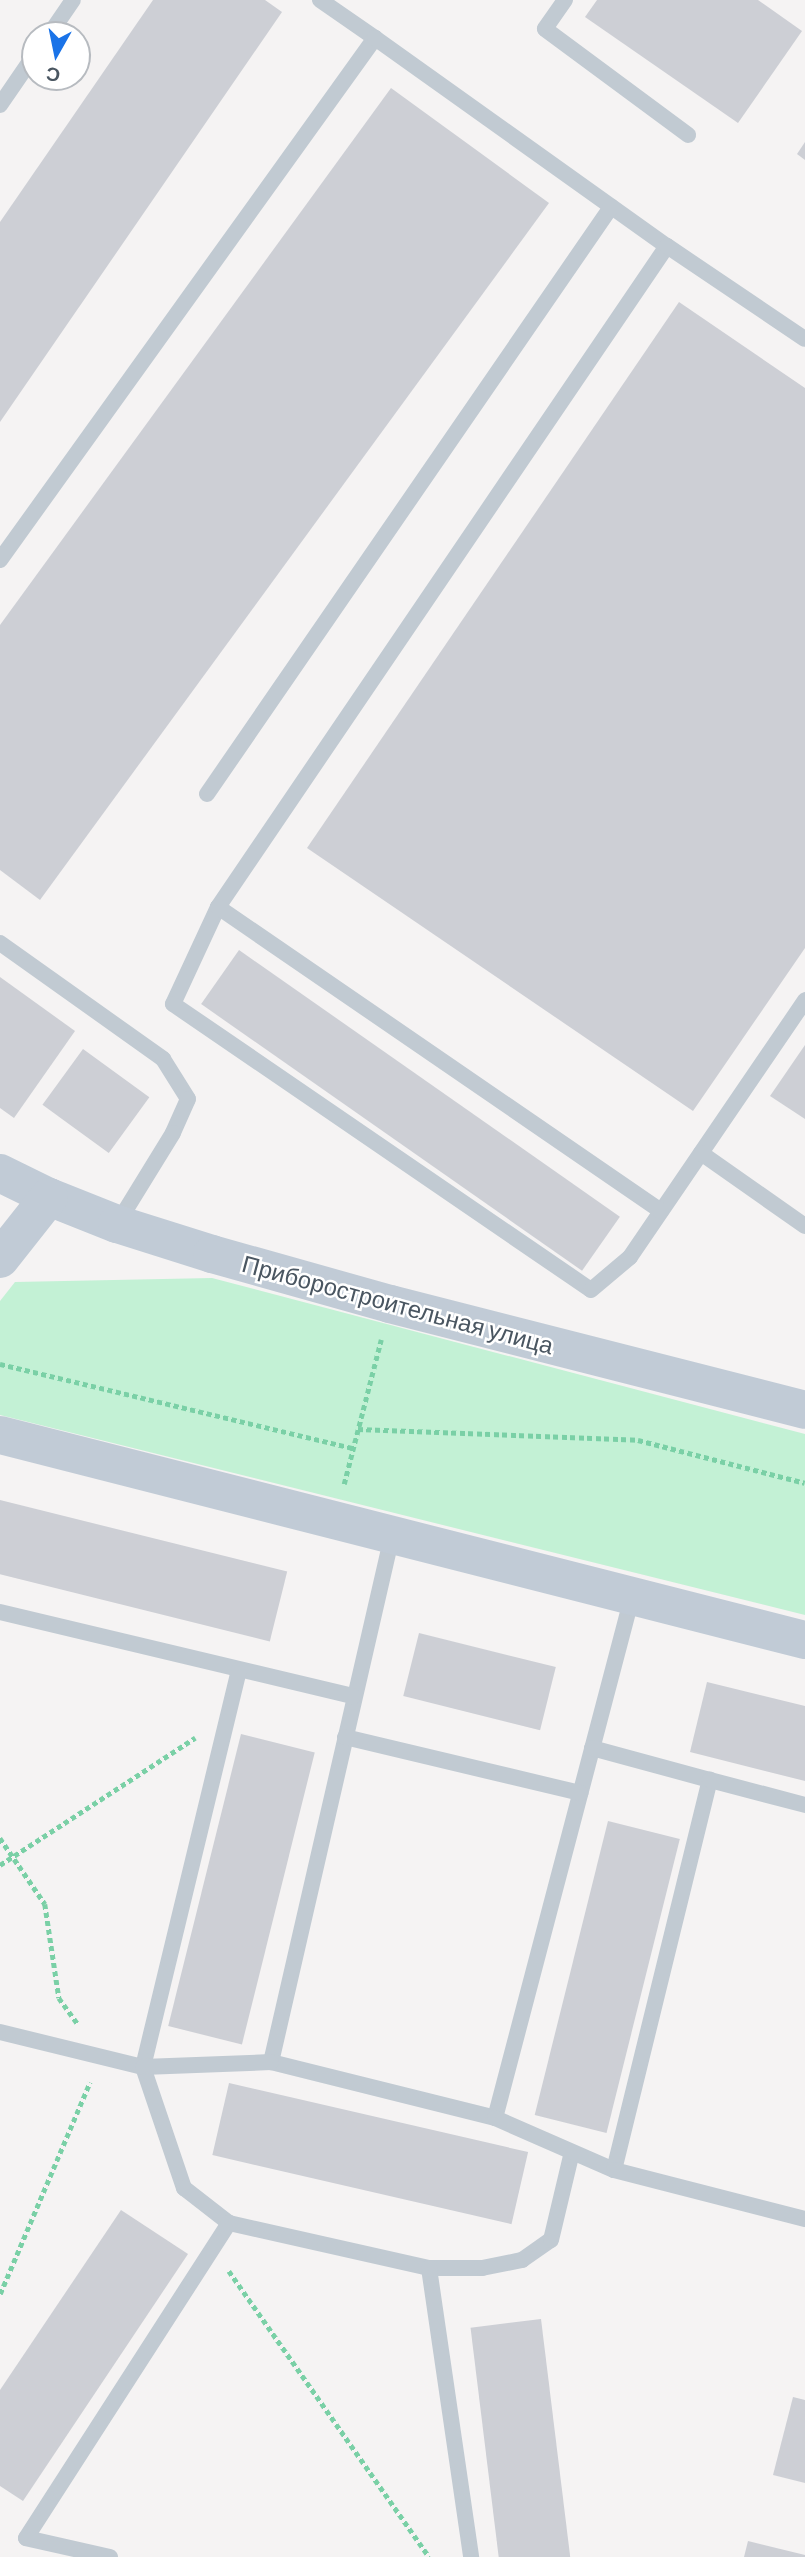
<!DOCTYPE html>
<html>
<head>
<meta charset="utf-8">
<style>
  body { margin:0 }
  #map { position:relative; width:805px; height:2557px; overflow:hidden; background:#f5f3f3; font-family:Barlow,sans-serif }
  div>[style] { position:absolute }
  .green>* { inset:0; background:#c3f1d5 }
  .building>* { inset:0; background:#cdcfd5; transform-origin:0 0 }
  .path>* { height:4.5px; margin-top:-2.25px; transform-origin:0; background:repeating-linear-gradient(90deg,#7ad0a6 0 5px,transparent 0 8.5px) }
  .service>* { height:16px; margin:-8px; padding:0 8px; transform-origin:8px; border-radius:8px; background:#c1cad2 }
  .secondary>* { height:38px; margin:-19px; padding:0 19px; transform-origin:19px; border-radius:19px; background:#c1cbd6 }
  span { translate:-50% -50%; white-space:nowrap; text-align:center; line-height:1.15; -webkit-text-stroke:5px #fff; paint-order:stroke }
  .street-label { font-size:24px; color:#4a5661 }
  .north { position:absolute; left:21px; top:21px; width:70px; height:70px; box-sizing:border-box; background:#fff; border:2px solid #b7bbc0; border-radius:50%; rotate:189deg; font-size:19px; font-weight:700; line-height:28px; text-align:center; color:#4a5661 }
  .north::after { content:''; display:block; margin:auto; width:24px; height:32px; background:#1a73e8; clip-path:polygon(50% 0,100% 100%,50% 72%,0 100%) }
</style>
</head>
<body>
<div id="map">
  <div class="green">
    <div style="clip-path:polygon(212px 1278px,805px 1434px,805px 1615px,0 1415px,0 1301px,15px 1282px)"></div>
  </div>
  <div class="building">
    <div style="clip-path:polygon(153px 0,265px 0,282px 12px,0 422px,0 222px)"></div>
    <div style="clip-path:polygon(597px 0,758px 0,802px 31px,738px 123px,585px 17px)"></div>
    <div style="clip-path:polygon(391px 88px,549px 203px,40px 900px,0 870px,0 625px)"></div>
    <div style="clip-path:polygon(805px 142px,805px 160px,797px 154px)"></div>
    <div style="clip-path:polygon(679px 302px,805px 388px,805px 948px,693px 1111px,307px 848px)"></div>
    <div style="left:239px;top:950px;width:465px;height:66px;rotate:35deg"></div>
    <div style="clip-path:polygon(0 977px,75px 1031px,14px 1118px,0 1108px)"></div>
    <div style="clip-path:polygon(805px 1045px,805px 1119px,770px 1096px)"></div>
    <div style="left:83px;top:1049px;width:82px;height:69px;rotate:36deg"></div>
    <div style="left:0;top:1500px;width:296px;height:72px;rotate:14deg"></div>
    <div style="left:419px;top:1633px;width:141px;height:65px;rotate:14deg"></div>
    <div style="clip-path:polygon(707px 1682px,805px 1706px,805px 1781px,690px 1752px)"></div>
    <div style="left:241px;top:1734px;width:76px;height:301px;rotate:14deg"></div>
    <div style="left:608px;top:1821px;width:74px;height:303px;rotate:14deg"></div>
    <div style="left:229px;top:2083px;width:307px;height:74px;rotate:13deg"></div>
    <div style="clip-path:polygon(121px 2210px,188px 2254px,23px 2501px,0 2486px,0 2390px)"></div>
    <div style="left:541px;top:2319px;width:240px;height:71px;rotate:83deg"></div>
    <div style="clip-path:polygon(793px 2397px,805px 2400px,805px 2483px,773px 2475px)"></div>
    <div style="clip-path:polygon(748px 2541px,805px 2555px,805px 2557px,744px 2557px)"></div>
  </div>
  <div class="path">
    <div style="left:0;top:1364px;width:363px;rotate:13.4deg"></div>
    <div style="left:358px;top:1429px;width:280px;rotate:2.2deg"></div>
    <div style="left:638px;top:1440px;width:172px;rotate:14.4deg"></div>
    <div style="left:344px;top:1484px;width:149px;rotate:-75.6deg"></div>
    <div style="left:0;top:1838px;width:80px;rotate:55.7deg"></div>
    <div style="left:45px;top:1904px;width:95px;rotate:81.5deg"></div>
    <div style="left:59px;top:1998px;width:31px;rotate:54deg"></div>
    <div style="left:0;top:1865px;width:233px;rotate:-33.1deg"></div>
    <div style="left:229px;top:2271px;width:349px;rotate:55deg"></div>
    <div style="left:0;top:2294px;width:230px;rotate:-67deg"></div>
  </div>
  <div class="service">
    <div style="left:320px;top:0;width:67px;rotate:34.6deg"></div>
    <div style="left:565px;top:0;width:35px;rotate:125deg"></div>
    <div style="left:545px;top:29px;width:178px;rotate:36.5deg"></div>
    <div style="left:49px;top:35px;width:42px;rotate:-55.6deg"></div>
    <div style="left:0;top:105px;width:62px;rotate:-55.5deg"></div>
    <div style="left:667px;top:246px;width:799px;rotate:124.19deg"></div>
    <div style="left:218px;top:907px;width:107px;rotate:114.9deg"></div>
    <div style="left:173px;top:1004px;width:506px;rotate:34.38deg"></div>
    <div style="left:591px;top:1290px;width:51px;rotate:-40.2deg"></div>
    <div style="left:630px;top:1257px;width:311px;rotate:-55.7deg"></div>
    <div style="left:0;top:560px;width:643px;rotate:-54.31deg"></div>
    <div style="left:375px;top:38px;width:359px;rotate:35.5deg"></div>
    <div style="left:667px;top:246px;width:166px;rotate:34deg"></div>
    <div style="left:207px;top:794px;width:713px;rotate:-55.46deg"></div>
    <div style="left:218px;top:907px;width:537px;rotate:34.46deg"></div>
    <div style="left:0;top:943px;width:200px;rotate:35.4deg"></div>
    <div style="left:163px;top:1059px;width:47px;rotate:58deg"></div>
    <div style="left:188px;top:1099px;width:37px;rotate:114deg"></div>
    <div style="left:173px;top:1133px;width:107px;rotate:121.6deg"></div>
    <div style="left:701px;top:1153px;width:127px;rotate:35.1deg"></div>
    <div style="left:392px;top:1536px;width:540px;rotate:102.95deg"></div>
    <div style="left:271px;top:2062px;width:231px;rotate:14deg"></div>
    <div style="left:495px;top:2118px;width:539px;rotate:-75.27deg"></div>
    <div style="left:0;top:1612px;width:363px;rotate:13.4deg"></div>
    <div style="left:239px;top:1670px;width:408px;rotate:103.6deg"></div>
    <div style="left:143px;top:2067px;width:128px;rotate:71.3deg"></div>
    <div style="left:184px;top:2188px;width:57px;rotate:37.9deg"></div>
    <div style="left:229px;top:2223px;width:205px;rotate:12.7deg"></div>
    <div style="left:429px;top:2268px;width:53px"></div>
    <div style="left:482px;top:2268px;width:41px;rotate:-11.3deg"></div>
    <div style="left:522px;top:2260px;width:35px;rotate:-35deg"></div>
    <div style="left:551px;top:2240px;width:90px;rotate:-76.6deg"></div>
    <div style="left:345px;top:1737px;width:242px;rotate:13.4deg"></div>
    <div style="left:592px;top:1748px;width:122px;rotate:15.2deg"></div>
    <div style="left:0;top:2032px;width:147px;rotate:13.8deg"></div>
    <div style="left:143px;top:2067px;width:128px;rotate:-2.2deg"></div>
    <div style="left:495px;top:2118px;width:130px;rotate:23.6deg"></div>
    <div style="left:614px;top:2170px;width:402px;rotate:-76.2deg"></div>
    <div style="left:710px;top:1780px;width:98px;rotate:14.7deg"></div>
    <div style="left:614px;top:2170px;width:197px;rotate:14.4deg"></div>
    <div style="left:429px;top:2268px;width:292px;rotate:81.7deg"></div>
    <div style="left:110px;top:2557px;width:86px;rotate:-167.3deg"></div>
    <div style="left:26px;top:2538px;width:375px;rotate:-57.2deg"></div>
  </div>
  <div class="secondary">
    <div style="left:0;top:1173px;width:55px;rotate:26.1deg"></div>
    <div style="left:49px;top:1197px;width:73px;rotate:21.7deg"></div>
    <div style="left:117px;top:1224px;width:100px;rotate:17.5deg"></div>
    <div style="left:212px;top:1254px;width:185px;rotate:15.7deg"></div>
    <div style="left:390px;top:1304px;width:428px;rotate:14.3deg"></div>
    <div style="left:0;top:1259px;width:79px;rotate:-51.7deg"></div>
    <div style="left:0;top:1435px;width:831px;rotate:14.29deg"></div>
  </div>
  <div class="street-label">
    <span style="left:398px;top:1304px;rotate:15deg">Приборостроительная улица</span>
  </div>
  <div class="north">С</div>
</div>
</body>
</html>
